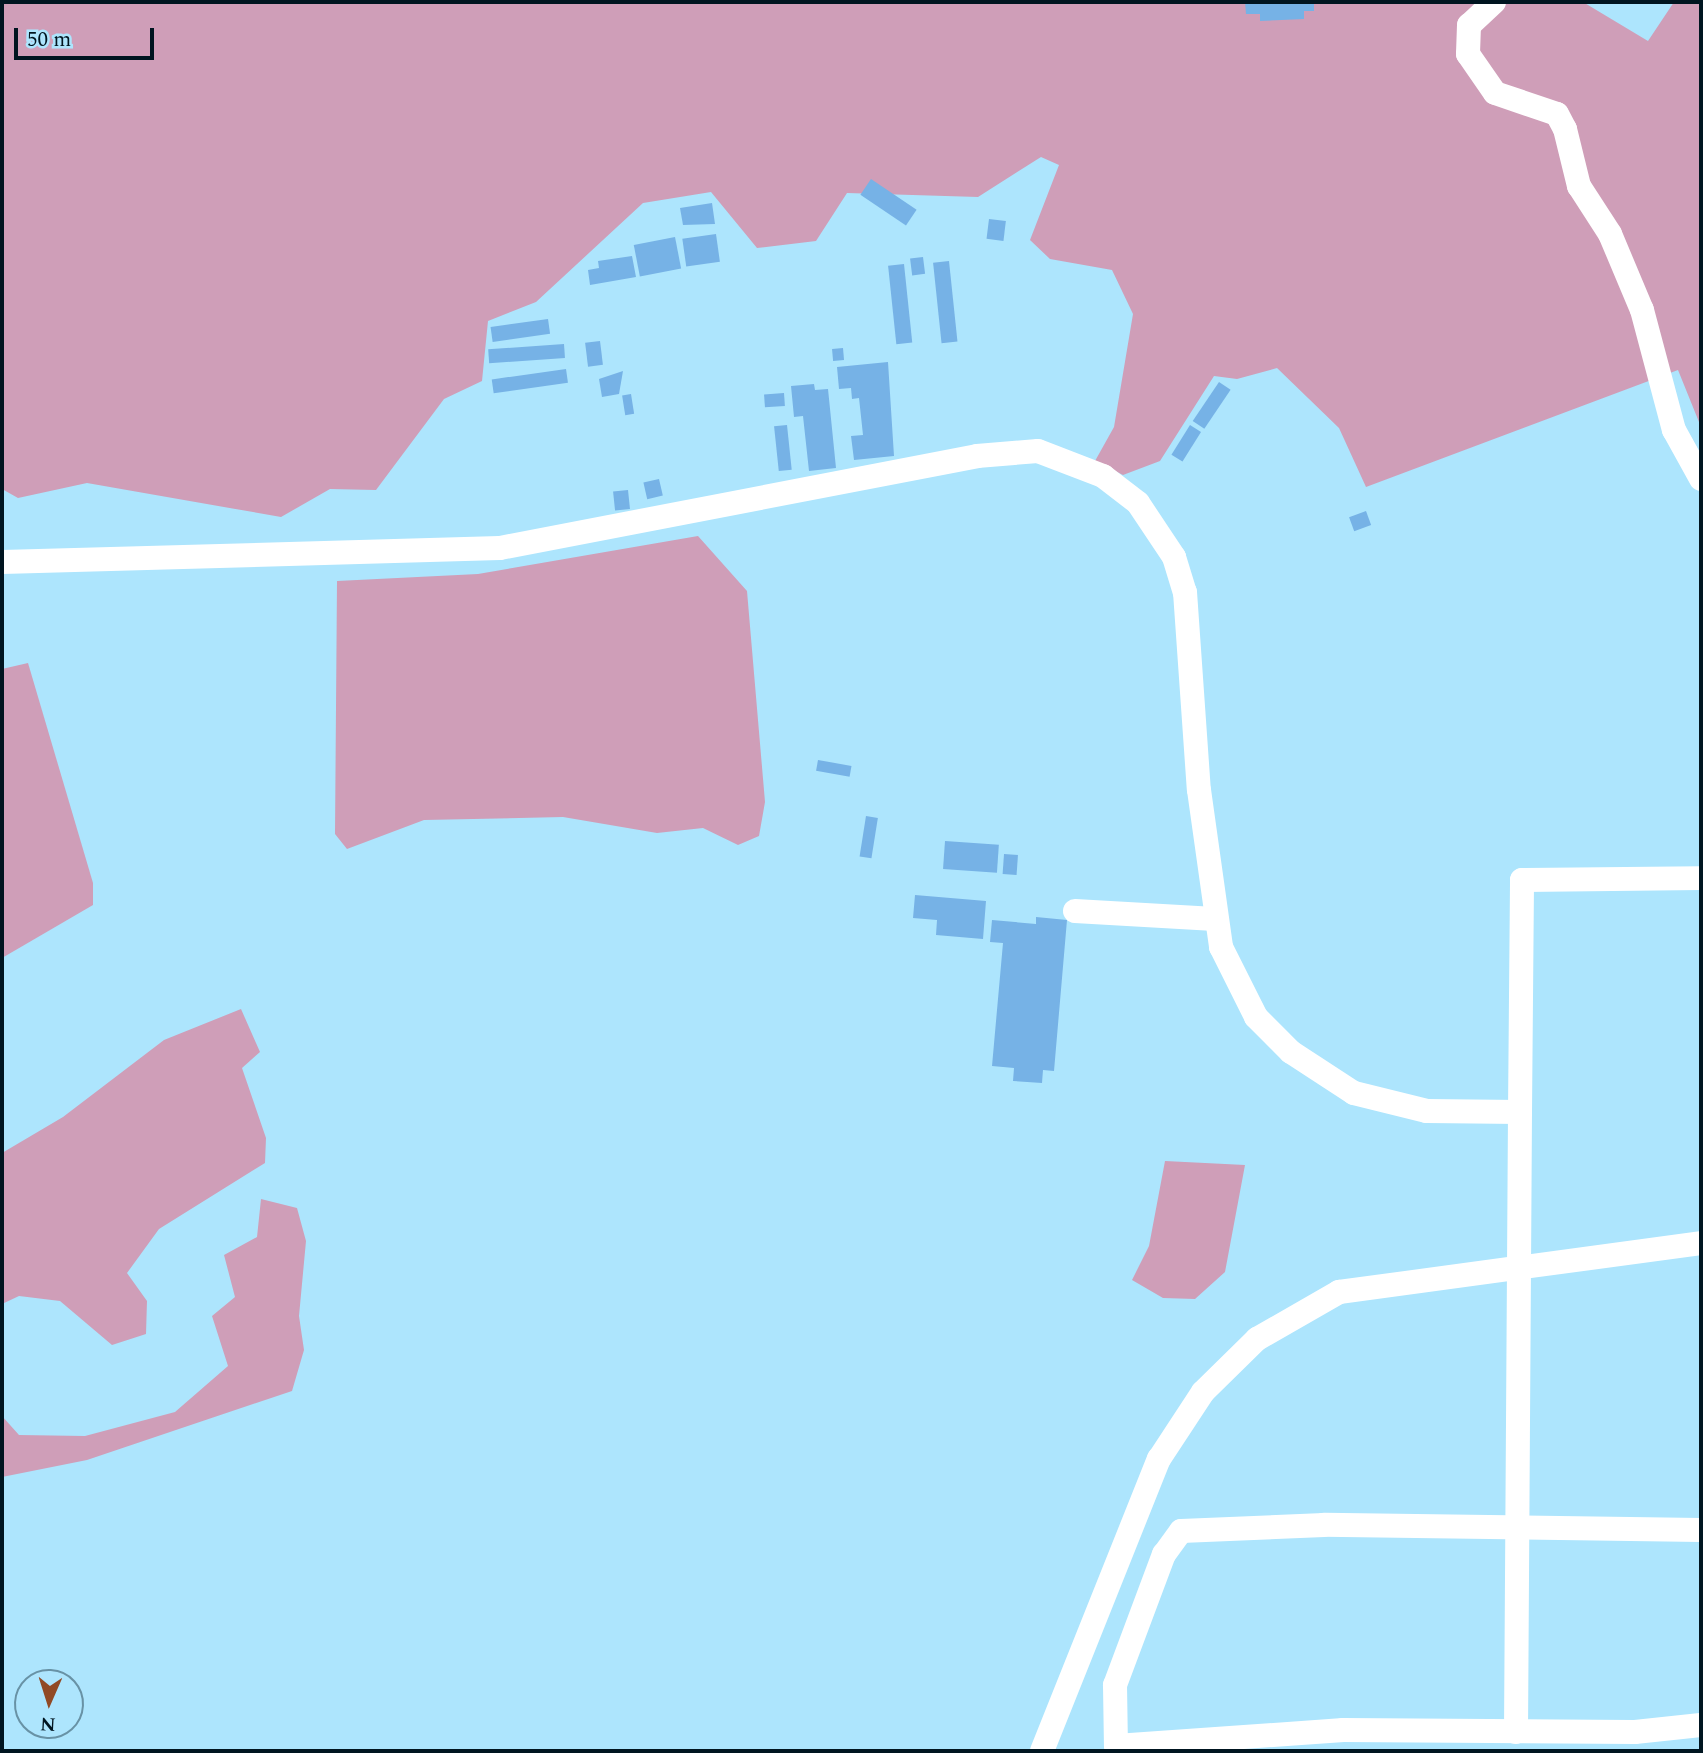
<!DOCTYPE html>
<html>
<head>
<meta charset="utf-8">
<style>
  body { margin:0 }
  #map { position:relative; width:1703px; height:1753px; overflow:hidden; background:#ade5fd; font-family:Spectral,serif }
  div>[style] { position:absolute }
  .green>* { inset:0; background:#cf9eb8 }
  .building>* { inset:0; background:#76b2e6; transform-origin:0 0 }
  .minor>* { height:24px; margin:-12px; padding:0 12px; transform-origin:12px; border-radius:12px; background:#fff }
  span { translate:-50% -50%; white-space:nowrap; text-align:center; line-height:1.15; -webkit-text-stroke:5px #ade5fd; paint-order:stroke }
  .frame { position:absolute; inset:0; border:4px solid #001520; pointer-events:none }
  .north { position:absolute; left:14px; top:1669px; width:70px; height:70px; box-sizing:border-box; background:#ade5fd; border:2px solid #6892a5; border-radius:50%; rotate:183deg; font-size:19px; font-weight:700; line-height:28px; text-align:center; color:#001520 }
  .north::after { content:''; display:block; margin:auto; width:24px; height:32px; background:#914a25; clip-path:polygon(50% 0,100% 100%,50% 72%,0 100%) }
  .scale { position:absolute; left:14px; top:28px; width:140px; height:32px; box-sizing:border-box; border:4px solid #001520; border-top:0; padding-left:9px; font-size:21px; line-height:24px; white-space:nowrap; color:#001520; -webkit-text-stroke:5px #ade5fd; paint-order:stroke }
</style>
</head>
<body>
<div id="map">
  <div class="green">
    <div style="clip-path:polygon(2px 2px,1583px 2px,1648px 41px,1674px 2px,1701px 2px,1701px 427px,1678px 370px,1366px 487px,1339px 428px,1277px 368px,1237px 379px,1214px 376px,1160px 461px,1123px 475px,1095px 461px,1114px 427px,1133px 314px,1112px 270px,1050px 259px,1030px 240px,1059px 165px,1041px 157px,978px 197px,847px 193px,816px 241px,757px 248px,711px 192px,643px 203px,536px 302px,488px 321px,482px 381px,444px 399px,376px 490px,330px 489px,281px 517px,87px 483px,18px 498px,2px 489px)"></div>
    <div style="clip-path:polygon(698px 536px,747px 591px,765px 802px,759px 836px,738px 845px,703px 828px,657px 833px,563px 817px,424px 820px,347px 849px,335px 834px,337px 581px,478px 574px)"></div>
    <div style="clip-path:polygon(28px 663px,93px 883px,93px 905px,2px 958px,2px 669px)"></div>
    <div style="clip-path:polygon(241px 1009px,260px 1052px,242px 1068px,266px 1138px,265px 1163px,159px 1229px,127px 1273px,147px 1301px,146px 1334px,112px 1345px,60px 1301px,19px 1296px,2px 1304px,2px 1153px,63px 1117px,164px 1040px)"></div>
    <div style="clip-path:polygon(1165px 1161px,1245px 1165px,1225px 1272px,1195px 1299px,1163px 1298px,1132px 1280px,1149px 1246px)"></div>
    <div style="clip-path:polygon(261px 1199px,297px 1208px,306px 1241px,299px 1316px,304px 1350px,292px 1391px,87px 1460px,2px 1477px,2px 1416px,19px 1435px,85px 1436px,175px 1412px,228px 1366px,212px 1316px,235px 1297px,224px 1255px,257px 1237px)"></div>
  </div>
  <div class="building">
    <div style="clip-path:polygon(1245px 2px,1314px 2px,1314px 11px,1304px 11px,1304px 19px,1260px 21px,1260px 14px,1246px 14px)"></div>
    <div style="left:871px;top:179px;width:55px;height:19px;rotate:34deg"></div>
    <div style="clip-path:polygon(712px 203px,715px 224px,683px 225px,680px 208px)"></div>
    <div style="left:989px;top:219px;width:17px;height:20px;rotate:7deg"></div>
    <div style="left:716px;top:234px;width:28px;height:34px;rotate:82deg"></div>
    <div style="left:675px;top:237px;width:32px;height:42px;rotate:79deg"></div>
    <div style="clip-path:polygon(632px 256px,636px 277px,590px 285px,588px 270px,599px 268px,598px 261px)"></div>
    <div style="left:923px;top:257px;width:17px;height:13px;rotate:83deg"></div>
    <div style="left:949px;top:261px;width:81px;height:16px;rotate:84deg"></div>
    <div style="left:904px;top:264px;width:79px;height:16px;rotate:84deg"></div>
    <div style="left:548px;top:319px;width:15px;height:58px;rotate:82deg"></div>
    <div style="left:600px;top:341px;width:24px;height:15px;rotate:83deg"></div>
    <div style="left:564px;top:344px;width:14px;height:76px;rotate:86deg"></div>
    <div style="left:843px;top:348px;width:12px;height:11px;rotate:85deg"></div>
    <div style="clip-path:polygon(888px 362px,894px 456px,854px 460px,851px 436px,863px 435px,859px 398px,852px 399px,851px 388px,839px 389px,837px 367px)"></div>
    <div style="left:566px;top:369px;width:14px;height:75px;rotate:82deg"></div>
    <div style="clip-path:polygon(623px 371px,619px 394px,602px 397px,599px 379px)"></div>
    <div style="left:1219px;top:382px;width:14px;height:47px;rotate:34deg"></div>
    <div style="clip-path:polygon(814px 384px,815px 390px,828px 389px,836px 468px,809px 471px,803px 416px,794px 417px,791px 386px)"></div>
    <div style="left:784px;top:393px;width:13px;height:20px;rotate:86deg"></div>
    <div style="left:631px;top:394px;width:20px;height:9px;rotate:81deg"></div>
    <div style="left:787px;top:425px;width:45px;height:13px;rotate:84deg"></div>
    <div style="left:1190px;top:425px;width:13px;height:35px;rotate:32deg"></div>
    <div style="left:659px;top:479px;width:17px;height:16px;rotate:77deg"></div>
    <div style="left:628px;top:490px;width:19px;height:15px;rotate:84deg"></div>
    <div style="left:1366px;top:511px;width:15px;height:18px;rotate:70deg"></div>
    <div style="left:818px;top:760px;width:34px;height:11px;rotate:10deg"></div>
    <div style="left:866px;top:816px;width:12px;height:41px;rotate:9deg"></div>
    <div style="left:945px;top:841px;width:54px;height:28px;rotate:4deg"></div>
    <div style="left:1004px;top:854px;width:14px;height:20px;rotate:4deg"></div>
    <div style="clip-path:polygon(915px 895px,986px 901px,983px 939px,936px 935px,937px 920px,913px 918px)"></div>
    <div style="clip-path:polygon(1036px 917px,1067px 920px,1054px 1071px,1043px 1070px,1042px 1083px,1013px 1081px,1014px 1068px,992px 1066px,1003px 943px,990px 942px,992px 920px,1036px 924px)"></div>
  </div>
  <div class="minor">
    <div style="left:1494px;top:2px;width:34px;rotate:137deg"></div>
    <div style="left:1469px;top:25px;width:29px;rotate:92deg"></div>
    <div style="left:1468px;top:54px;width:47px;rotate:55.3deg"></div>
    <div style="left:1495px;top:93px;width:65px;rotate:18.7deg"></div>
    <div style="left:1557px;top:114px;width:17px;rotate:62deg"></div>
    <div style="left:1565px;top:129px;width:59px;rotate:76.2deg"></div>
    <div style="left:1579px;top:186px;width:57px;rotate:57.1deg"></div>
    <div style="left:1610px;top:234px;width:82px;rotate:67.2deg"></div>
    <div style="left:1642px;top:310px;width:124px;rotate:75.1deg"></div>
    <div style="left:1674px;top:430px;width:56px;rotate:61.1deg"></div>
    <div style="left:2px;top:562px;width:498px;rotate:-1.6deg"></div>
    <div style="left:500px;top:548px;width:486px;rotate:-10.9deg"></div>
    <div style="left:977px;top:456px;width:61px;rotate:-4.7deg"></div>
    <div style="left:1038px;top:451px;width:70px;rotate:21deg"></div>
    <div style="left:1103px;top:476px;width:44px;rotate:37.6deg"></div>
    <div style="left:1138px;top:503px;width:65px;rotate:56.3deg"></div>
    <div style="left:1174px;top:557px;width:37px;rotate:73deg"></div>
    <div style="left:1185px;top:592px;width:198px;rotate:86deg"></div>
    <div style="left:1199px;top:790px;width:159px;rotate:82deg"></div>
    <div style="left:1221px;top:947px;width:78px;rotate:63.4deg"></div>
    <div style="left:1256px;top:1017px;width:49px;rotate:45deg"></div>
    <div style="left:1291px;top:1052px;width:75px;rotate:33.1deg"></div>
    <div style="left:1354px;top:1093px;width:75px;rotate:13.9deg"></div>
    <div style="left:1427px;top:1111px;width:93px;rotate:0.6deg"></div>
    <div style="left:1520px;top:1112px;width:232px;rotate:-89.5deg"></div>
    <div style="left:1522px;top:880px;width:179px;rotate:-0.6deg"></div>
    <div style="left:1075px;top:911px;width:140px;rotate:3.3deg"></div>
    <div style="left:1701px;top:1530px;width:377px;rotate:-179.2deg"></div>
    <div style="left:1324px;top:1525px;width:143px;rotate:177.6deg"></div>
    <div style="left:1181px;top:1531px;width:29px;rotate:126deg"></div>
    <div style="left:1164px;top:1554px;width:140px;rotate:110.5deg"></div>
    <div style="left:1115px;top:1685px;width:61px;rotate:89.1deg"></div>
    <div style="left:1116px;top:1746px;width:228px;rotate:-4deg"></div>
    <div style="left:1343px;top:1730px;width:292px;rotate:0.4deg"></div>
    <div style="left:1635px;top:1732px;width:66px;rotate:-6.1deg"></div>
    <div style="left:1516px;top:1732px;width:620px;rotate:-89.63deg"></div>
    <div style="left:1042px;top:1751px;width:315px;rotate:-68.2deg"></div>
    <div style="left:1159px;top:1459px;width:80px;rotate:-56.7deg"></div>
    <div style="left:1203px;top:1392px;width:76px;rotate:-44.5deg"></div>
    <div style="left:1257px;top:1339px;width:95px;rotate:-29.8deg"></div>
    <div style="left:1339px;top:1292px;width:365px;rotate:-7.7deg"></div>
  </div>
  <div class="frame"></div>
  <div class="north">N</div>
  <div class="scale">50 m</div>
</div>
</body>
</html>
